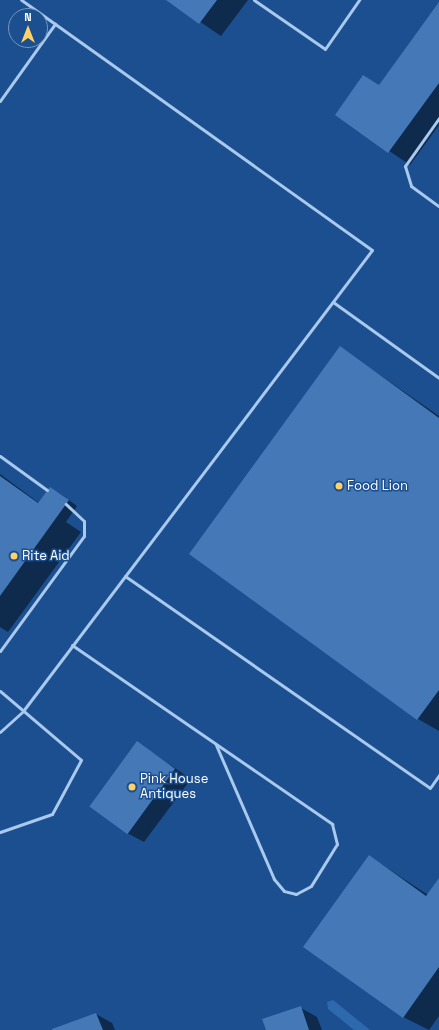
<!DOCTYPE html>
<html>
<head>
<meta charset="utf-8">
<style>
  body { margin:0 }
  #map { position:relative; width:439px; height:1030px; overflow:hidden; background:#1b4f8f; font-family:"Space Grotesk",sans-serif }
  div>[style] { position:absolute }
  .green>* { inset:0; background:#2e69ad }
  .shadow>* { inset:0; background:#0007 }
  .building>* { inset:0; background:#4478b7; transform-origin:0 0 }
  .lane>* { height:3px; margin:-1.5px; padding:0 1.5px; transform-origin:1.5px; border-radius:1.5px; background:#a9c9ee }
  .dots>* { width:11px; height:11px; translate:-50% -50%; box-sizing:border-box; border:2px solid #1b4f8f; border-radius:50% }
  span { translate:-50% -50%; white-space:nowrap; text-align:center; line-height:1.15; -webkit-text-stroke:3px #1b4f8f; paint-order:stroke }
  .poi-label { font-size:13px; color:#fff }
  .left { translate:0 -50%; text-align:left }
  .north { position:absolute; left:8px; top:8px; width:40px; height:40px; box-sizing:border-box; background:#1b4f8f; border:1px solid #7695bc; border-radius:50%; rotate:0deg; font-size:11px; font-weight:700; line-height:16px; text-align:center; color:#fff }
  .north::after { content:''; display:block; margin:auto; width:14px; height:18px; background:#ffd166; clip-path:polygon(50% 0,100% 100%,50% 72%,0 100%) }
</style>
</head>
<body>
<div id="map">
  <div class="green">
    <div style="clip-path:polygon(333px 1000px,370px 1030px,354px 1030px,328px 1009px,327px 1002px)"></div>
  </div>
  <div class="shadow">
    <div style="clip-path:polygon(168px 0,248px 0,221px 36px)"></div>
    <div style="clip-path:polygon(439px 3px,439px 125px,410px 165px,336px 115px,364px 76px,380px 86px)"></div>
    <div style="clip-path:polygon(341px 348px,439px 416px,439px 731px,418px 719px)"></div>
    <div style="clip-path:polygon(0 474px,39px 503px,59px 493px,77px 506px,66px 522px,81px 532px,8px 632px,0 627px)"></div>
    <div style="clip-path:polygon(137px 742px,191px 779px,144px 842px,127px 833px)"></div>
    <div style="clip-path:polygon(369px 856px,428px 895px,439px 880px,439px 1016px,429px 1030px,403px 1017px)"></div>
    <div style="clip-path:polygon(301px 1008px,317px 1017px,322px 1030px,267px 1030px)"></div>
    <div style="clip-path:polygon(96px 1014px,112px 1023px,115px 1030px,53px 1030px)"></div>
  </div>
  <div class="building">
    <div style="clip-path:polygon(166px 0,217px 0,199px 24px)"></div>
    <div style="clip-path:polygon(439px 2px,439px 83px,388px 153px,335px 115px,363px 75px,379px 85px)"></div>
    <div style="clip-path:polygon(340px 346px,439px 418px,439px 690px,417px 720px,189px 554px)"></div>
    <div style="clip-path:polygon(0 476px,38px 503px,50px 487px,69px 500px,0 596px)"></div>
    <div style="left:137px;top:741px;width:47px;height:81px;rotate:36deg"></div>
    <div style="clip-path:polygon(369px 855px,426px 896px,439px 878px,439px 967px,403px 1018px,303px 947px)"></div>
    <div style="clip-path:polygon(301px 1006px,309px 1030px,266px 1030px,262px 1019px)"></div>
    <div style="clip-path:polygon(96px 1013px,103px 1030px,52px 1030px,52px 1029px)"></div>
  </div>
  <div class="lane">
    <div style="left:254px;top:0;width:86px;rotate:34.6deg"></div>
    <div style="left:325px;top:49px;width:60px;rotate:-55.2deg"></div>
    <div style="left:0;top:101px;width:95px;rotate:-54.5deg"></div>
    <div style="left:439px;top:118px;width:59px;rotate:125.3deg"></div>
    <div style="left:405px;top:166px;width:21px;rotate:73deg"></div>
    <div style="left:411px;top:186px;width:34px;rotate:36deg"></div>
    <div style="left:333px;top:302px;width:130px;rotate:35.6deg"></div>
    <div style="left:0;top:456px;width:58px;rotate:35.9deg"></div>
    <div style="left:125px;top:576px;width:371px;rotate:34.8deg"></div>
    <div style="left:430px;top:788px;width:16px;rotate:-55deg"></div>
    <div style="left:72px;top:645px;width:316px;rotate:34.5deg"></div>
    <div style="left:332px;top:824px;width:21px;rotate:76deg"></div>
    <div style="left:337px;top:844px;width:49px;rotate:121.8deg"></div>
    <div style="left:311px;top:886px;width:17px;rotate:152deg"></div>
    <div style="left:296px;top:894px;width:12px;rotate:-166deg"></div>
    <div style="left:284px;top:891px;width:16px;rotate:-130deg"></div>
    <div style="left:274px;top:879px;width:146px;rotate:-113.4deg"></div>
    <div style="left:0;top:651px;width:142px;rotate:-53.9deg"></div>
    <div style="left:84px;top:536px;width:15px;rotate:-90deg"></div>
    <div style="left:84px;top:521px;width:25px;rotate:-137deg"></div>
    <div style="left:0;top:691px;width:106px;rotate:40.4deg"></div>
    <div style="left:81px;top:760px;width:61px;rotate:118.2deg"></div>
    <div style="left:52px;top:814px;width:55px;rotate:160.9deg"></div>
    <div style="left:0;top:732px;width:31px;rotate:-42deg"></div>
    <div style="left:23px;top:711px;width:578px;rotate:-52.87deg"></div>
    <div style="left:372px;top:250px;width:431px;rotate:-144.5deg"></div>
  </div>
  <div class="dots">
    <div style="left:339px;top:486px;background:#ffd166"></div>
    <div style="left:14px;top:556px;background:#ffd166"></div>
    <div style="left:132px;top:787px;background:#ffd166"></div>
  </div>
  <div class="poi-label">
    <span class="left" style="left:347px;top:486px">Food Lion</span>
    <span class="left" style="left:22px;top:556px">Rite Aid</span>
    <span class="left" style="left:140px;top:787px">Pink House<br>Antiques</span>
  </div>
  <div class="north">N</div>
</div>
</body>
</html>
